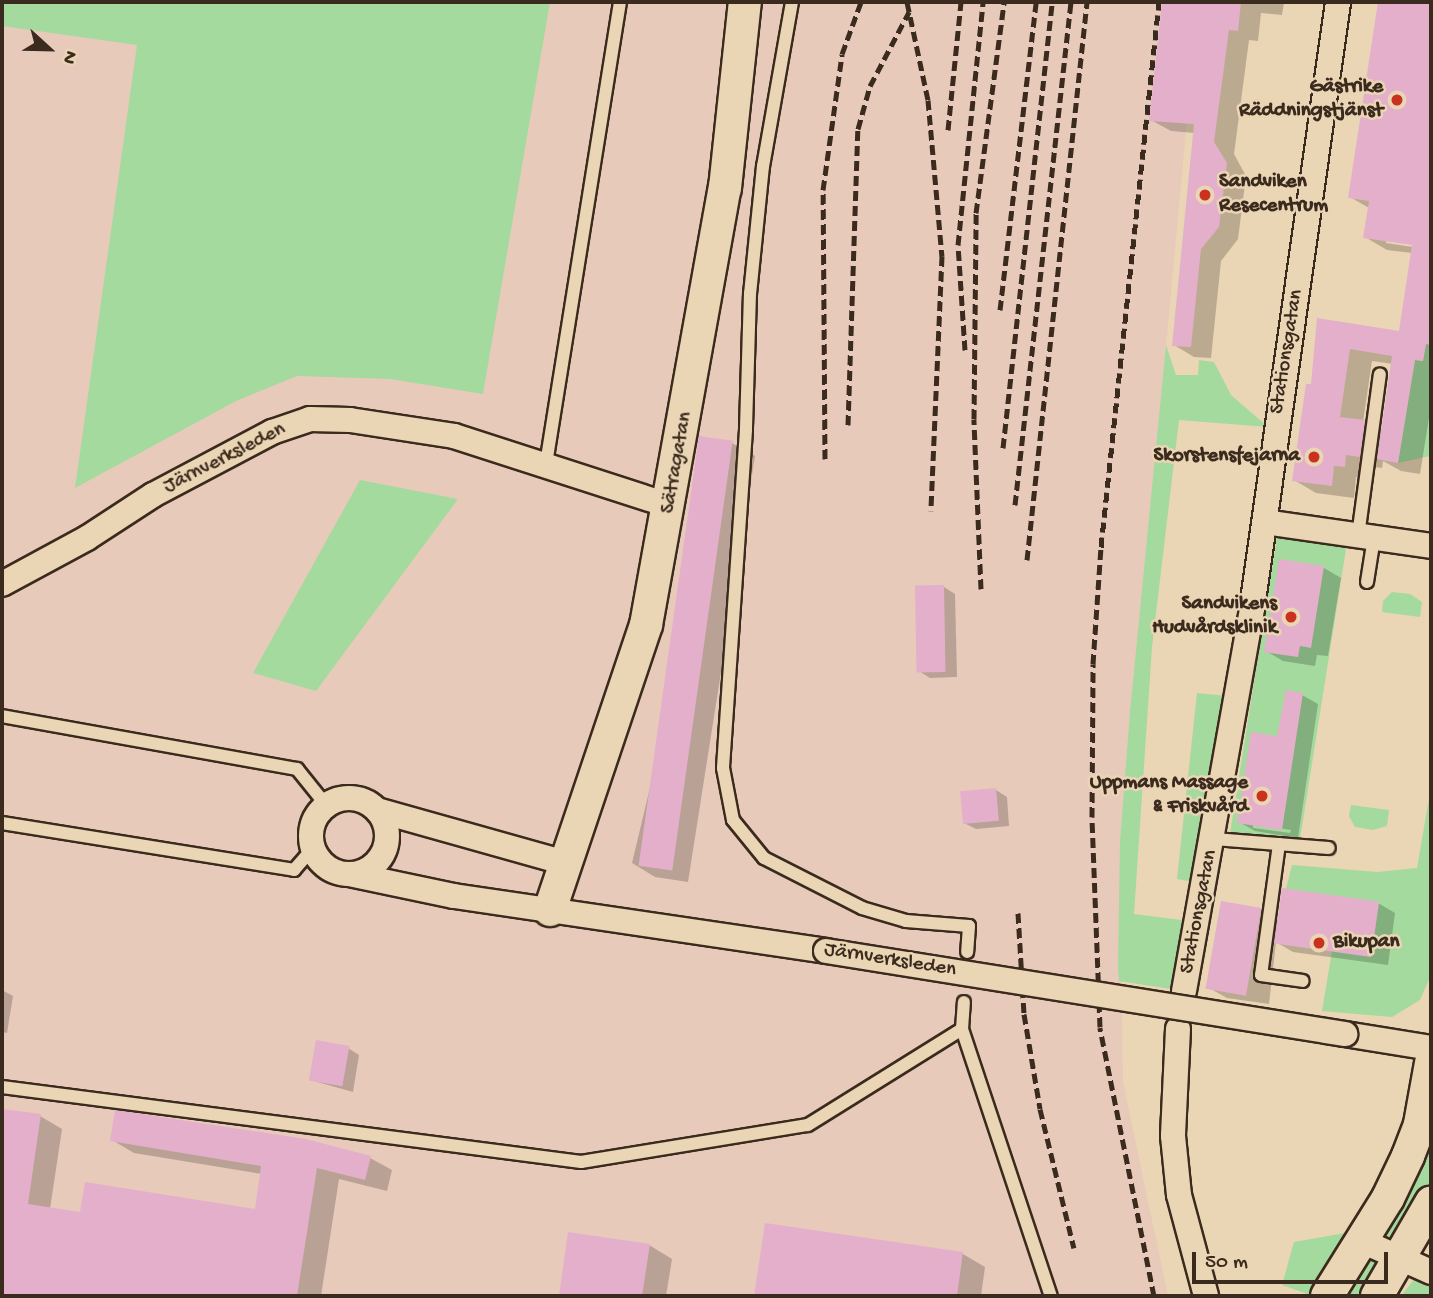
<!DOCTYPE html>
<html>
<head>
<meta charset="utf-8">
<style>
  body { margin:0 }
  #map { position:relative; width:1433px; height:1298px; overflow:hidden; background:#ead5b4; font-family:"Gochi Hand",sans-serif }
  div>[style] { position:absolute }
  .built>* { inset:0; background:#e8cabb }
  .green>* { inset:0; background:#a4da9d; transform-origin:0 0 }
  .shadow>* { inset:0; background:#0003 }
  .building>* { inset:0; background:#e3afcb; transform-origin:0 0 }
  .roads { filter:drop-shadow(2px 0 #3b2a1e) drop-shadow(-2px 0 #3b2a1e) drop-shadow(0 2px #3b2a1e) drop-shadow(0 -2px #3b2a1e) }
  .service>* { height:12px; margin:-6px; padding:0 6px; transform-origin:6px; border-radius:6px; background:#ead5b4 }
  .minor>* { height:24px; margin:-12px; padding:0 12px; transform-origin:12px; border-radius:12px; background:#ead5b4 }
  .minor>.ring { margin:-12px; padding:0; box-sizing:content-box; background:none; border:24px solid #ead5b4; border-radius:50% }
  .tertiary>* { height:32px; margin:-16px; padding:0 16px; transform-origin:16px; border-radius:16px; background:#ead5b4 }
  .rail>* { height:5px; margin-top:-2.5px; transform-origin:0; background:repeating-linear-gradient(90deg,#3b2a1e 0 10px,transparent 0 15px) }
  .bridges { filter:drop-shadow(2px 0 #3b2a1e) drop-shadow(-2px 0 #3b2a1e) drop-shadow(0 2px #3b2a1e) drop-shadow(0 -2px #3b2a1e) }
  .minor-bridge>* { height:24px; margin:-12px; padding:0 12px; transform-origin:12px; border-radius:12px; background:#ead5b4 }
  .dots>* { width:19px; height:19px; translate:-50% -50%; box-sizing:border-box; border:4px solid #ead5b4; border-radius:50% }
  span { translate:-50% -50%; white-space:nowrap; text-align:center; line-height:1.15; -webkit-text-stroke:5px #ead5b4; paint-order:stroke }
  .poi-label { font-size:21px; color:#3b2a1e; font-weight:700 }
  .right { translate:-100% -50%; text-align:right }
  .left { translate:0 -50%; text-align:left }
  .street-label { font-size:21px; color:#3b2a1e }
  .frame { position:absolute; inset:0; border:4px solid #3b2a1e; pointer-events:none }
  .north { position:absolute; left:14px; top:14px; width:70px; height:70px; -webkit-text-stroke:5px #ead5b4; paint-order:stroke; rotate:112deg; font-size:19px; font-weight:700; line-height:28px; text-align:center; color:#3b2a1e }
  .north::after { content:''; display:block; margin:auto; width:24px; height:32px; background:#3b2a1e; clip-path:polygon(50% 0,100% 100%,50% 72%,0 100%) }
  .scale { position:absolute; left:1192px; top:1252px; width:196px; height:32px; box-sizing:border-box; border:4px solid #3b2a1e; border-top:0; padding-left:9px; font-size:21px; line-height:24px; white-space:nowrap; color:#3b2a1e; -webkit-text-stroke:5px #ead5b4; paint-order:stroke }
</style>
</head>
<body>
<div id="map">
  <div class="built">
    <div style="clip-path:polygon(2px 2px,1198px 2px,1120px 841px,1123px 1082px,1168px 1296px,2px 1296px)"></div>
  </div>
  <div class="green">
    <div style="clip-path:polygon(2px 2px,550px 2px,483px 394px,390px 379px,297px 376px,236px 401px,75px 488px,137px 45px,2px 26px)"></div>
    <div style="clip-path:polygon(1426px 344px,1431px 345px,1430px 456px,1398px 463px,1415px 360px,1423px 361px)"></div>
    <div style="clip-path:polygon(1166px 345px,1176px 375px,1198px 375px,1199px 360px,1214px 362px,1231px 395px,1268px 427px,1179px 420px,1152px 647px,1134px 914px,1197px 922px,1184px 991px,1119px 981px,1118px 967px,1120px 841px,1130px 712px)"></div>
    <div style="clip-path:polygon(360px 480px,458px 499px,316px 691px,253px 673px)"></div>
    <div style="left:1277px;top:537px;width:70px;height:307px;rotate:9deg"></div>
    <div style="clip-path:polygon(1392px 592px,1410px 594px,1422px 602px,1420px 617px,1382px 612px,1383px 601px)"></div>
    <div style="clip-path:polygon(1197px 693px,1237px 697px,1205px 884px,1177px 879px)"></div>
    <div style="clip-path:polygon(1431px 787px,1431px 975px,1420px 1000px,1392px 1017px,1322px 1011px,1332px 951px,1371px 956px,1379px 902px,1286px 889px,1292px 865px,1377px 872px,1417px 868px)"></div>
    <div style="clip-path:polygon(1351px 805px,1389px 810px,1387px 826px,1373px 830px,1355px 827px,1349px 816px)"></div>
    <div style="clip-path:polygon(1431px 1102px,1431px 1203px,1377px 1296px,1313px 1296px,1282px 1285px,1294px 1242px,1345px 1233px,1362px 1241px)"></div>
    <div style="clip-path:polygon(1423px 1268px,1431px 1272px,1431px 1296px,1401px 1296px)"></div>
  </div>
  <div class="shadow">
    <div style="clip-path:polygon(1164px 2px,1284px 2px,1282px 15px,1261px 13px,1258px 41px,1249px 40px,1234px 154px,1246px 176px,1238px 239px,1221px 261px,1211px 358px,1194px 357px,1174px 345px,1195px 133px,1171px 131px,1151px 120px)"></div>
    <div style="clip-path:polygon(evenodd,1380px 2px,1431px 4px,1431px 405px,1420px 474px,1401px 471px,1383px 461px,1382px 468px,1368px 466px,1366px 479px,1356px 477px,1354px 498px,1316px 493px,1294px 480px,1313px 386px,1318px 320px,1400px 333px,1412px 253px,1387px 250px,1365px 237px,1369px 208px,1350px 197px,1380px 2px,1386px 240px,1420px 245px,1420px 248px,1386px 243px,1386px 240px,1380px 2px,1372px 361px,1393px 364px,1383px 433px,1363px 422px,1372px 361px)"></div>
    <div style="clip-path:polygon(732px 443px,755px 456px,688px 882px,655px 877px,632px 863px)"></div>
    <div style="clip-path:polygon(1324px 568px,1341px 578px,1328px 656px,1317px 655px,1315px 666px,1283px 661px,1266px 651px)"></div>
    <div style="clip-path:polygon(944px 587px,955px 594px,957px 677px,930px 678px,919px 671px)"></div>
    <div style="clip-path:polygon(evenodd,1302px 695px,1318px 704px,1298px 838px,1255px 831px,1239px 822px,1302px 695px,1253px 824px,1291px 830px,1290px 833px,1253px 828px,1253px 824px)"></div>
    <div style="clip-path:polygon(996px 790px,1007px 797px,1009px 826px,976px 829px,964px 823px)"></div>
    <div style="clip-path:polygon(1378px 903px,1395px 913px,1388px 965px,1293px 952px,1276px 942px,1269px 1004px,1227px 998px,1209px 988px,1261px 909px,1279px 920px)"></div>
    <div style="clip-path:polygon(2px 990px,13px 996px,7px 1033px,2px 1032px)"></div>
    <div style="clip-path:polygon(348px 1048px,359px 1055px,353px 1092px,310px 1080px)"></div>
    <div style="clip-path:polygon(2px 1110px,40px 1116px,62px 1129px,50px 1209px,82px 1214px,256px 1211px,262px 1174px,134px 1153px,112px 1140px,370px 1158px,392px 1170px,387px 1191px,339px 1179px,321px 1296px,2px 1296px)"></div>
    <div style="clip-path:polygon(767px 1225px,963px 1254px,985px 1267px,981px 1296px,756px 1296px)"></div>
    <div style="clip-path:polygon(569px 1234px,649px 1245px,672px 1259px,666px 1296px,561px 1296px)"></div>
  </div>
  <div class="building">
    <div style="clip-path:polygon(1162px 2px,1241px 2px,1238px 31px,1229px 30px,1214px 142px,1227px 163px,1219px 227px,1201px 249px,1191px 347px,1172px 346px,1194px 124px,1149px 121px)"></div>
    <div style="clip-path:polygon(1378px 2px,1431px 2px,1431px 345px,1426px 344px,1423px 361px,1415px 360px,1398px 463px,1377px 459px,1392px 356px,1350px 349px,1340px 417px,1365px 420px,1360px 457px,1346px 455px,1345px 467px,1334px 466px,1332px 486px,1292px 481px,1306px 384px,1311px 384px,1317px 318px,1399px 331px,1412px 245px,1363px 238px,1369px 201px,1348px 198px)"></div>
    <div style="left:699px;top:436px;width:34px;height:434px;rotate:8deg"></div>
    <div style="clip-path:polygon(1279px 559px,1324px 566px,1311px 648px,1300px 646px,1298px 657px,1264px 652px)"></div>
    <div style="left:944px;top:585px;width:87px;height:29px;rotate:89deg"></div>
    <div style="clip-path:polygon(1286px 690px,1303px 693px,1282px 830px,1237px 823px,1251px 732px,1277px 736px)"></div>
    <div style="left:996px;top:788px;width:33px;height:36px;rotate:85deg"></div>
    <div style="left:1282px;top:888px;width:98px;height:56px;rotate:8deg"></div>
    <div style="left:1221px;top:901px;width:41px;height:89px;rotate:10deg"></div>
    <div style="left:316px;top:1040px;width:34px;height:41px;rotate:10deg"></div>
    <div style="clip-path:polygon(2px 1109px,41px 1114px,28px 1204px,80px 1212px,85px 1182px,255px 1209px,261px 1166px,110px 1141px,115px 1110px,306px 1139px,371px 1156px,365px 1180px,317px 1168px,297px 1296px,2px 1296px)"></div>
    <div style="clip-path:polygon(765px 1223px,963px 1252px,957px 1296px,754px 1296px)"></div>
    <div style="clip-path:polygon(568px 1232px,650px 1244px,642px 1296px,559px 1296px)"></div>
  </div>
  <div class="roads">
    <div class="service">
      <div style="left:792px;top:2px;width:167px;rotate:100deg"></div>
      <div style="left:763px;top:166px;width:128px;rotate:95.8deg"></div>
      <div style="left:750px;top:293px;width:137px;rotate:91.7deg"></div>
      <div style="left:746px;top:430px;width:339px;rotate:93.9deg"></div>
      <div style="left:723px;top:768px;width:53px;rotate:79.1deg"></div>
      <div style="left:733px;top:820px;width:49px;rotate:50.8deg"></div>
      <div style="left:764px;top:858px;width:110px;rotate:27deg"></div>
      <div style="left:862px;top:908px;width:46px;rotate:16.5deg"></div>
      <div style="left:906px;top:921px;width:63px;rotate:4.5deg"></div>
      <div style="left:969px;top:926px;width:26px;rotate:94deg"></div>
      <div style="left:546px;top:464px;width:468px;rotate:-80.9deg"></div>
      <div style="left:1358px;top:536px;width:163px;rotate:-82.3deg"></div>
      <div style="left:1367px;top:582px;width:45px;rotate:-81deg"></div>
      <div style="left:2px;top:716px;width:300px;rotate:10.2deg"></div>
      <div style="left:297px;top:769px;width:46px;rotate:51.1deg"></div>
      <div style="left:2px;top:823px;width:296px;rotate:9.1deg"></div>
      <div style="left:294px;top:870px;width:29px;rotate:-49deg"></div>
      <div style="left:1214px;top:839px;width:115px;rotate:4.5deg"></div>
      <div style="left:1279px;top:844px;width:132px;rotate:97.8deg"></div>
      <div style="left:1261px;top:975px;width:42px;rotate:8.1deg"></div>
      <div style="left:962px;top:1029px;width:27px;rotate:-86deg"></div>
      <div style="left:2px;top:1087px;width:584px;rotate:7.38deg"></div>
      <div style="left:581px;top:1162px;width:230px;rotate:-9.3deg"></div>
      <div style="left:808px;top:1125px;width:181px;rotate:-31.9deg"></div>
      <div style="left:962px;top:1029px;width:281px;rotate:71.6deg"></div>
    </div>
    <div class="minor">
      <div style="left:1265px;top:522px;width:168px;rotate:8.2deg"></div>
      <div style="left:2px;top:584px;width:97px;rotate:-28.4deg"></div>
      <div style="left:87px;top:538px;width:79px;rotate:-33.1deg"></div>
      <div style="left:153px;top:495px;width:135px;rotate:-27.9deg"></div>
      <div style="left:272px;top:432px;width:40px;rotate:-18.9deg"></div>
      <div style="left:310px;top:419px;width:40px;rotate:1.4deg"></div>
      <div style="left:350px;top:420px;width:105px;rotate:8.7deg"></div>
      <div style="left:454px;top:436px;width:228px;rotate:17.9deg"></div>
      <div class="ring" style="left:311px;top:798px;width:52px;height:52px"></div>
      <div style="left:377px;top:810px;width:196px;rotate:15.7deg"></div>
      <div style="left:349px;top:874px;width:107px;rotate:11.8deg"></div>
      <div style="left:454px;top:896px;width:376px;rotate:8.4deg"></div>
      <div style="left:1184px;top:991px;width:389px;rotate:-79.9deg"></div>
      <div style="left:1252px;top:608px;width:612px;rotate:-81.92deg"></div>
      <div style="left:1178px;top:1029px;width:107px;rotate:92.7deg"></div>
      <div style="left:1173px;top:1136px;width:59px;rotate:84.2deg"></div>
      <div style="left:1179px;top:1195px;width:105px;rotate:75deg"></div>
      <div style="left:1345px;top:1034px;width:87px;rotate:9.2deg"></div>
      <div style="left:1362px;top:1241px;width:76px;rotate:24.2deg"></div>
    </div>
    <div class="tertiary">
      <div style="left:550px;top:910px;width:301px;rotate:-71.4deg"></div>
      <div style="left:646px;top:625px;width:444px;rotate:-79.8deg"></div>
      <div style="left:725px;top:188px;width:187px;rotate:-83.9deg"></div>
      <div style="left:1327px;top:1296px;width:115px;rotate:-58.1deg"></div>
      <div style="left:1388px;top:1198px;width:47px;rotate:-64.5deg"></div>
      <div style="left:1408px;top:1156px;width:34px;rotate:-69deg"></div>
      <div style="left:1420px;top:1124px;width:62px;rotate:-79.8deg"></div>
      <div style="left:1377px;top:1296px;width:108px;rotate:-59.9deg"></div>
    </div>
  </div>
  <div class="rail">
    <div style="left:907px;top:2px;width:100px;rotate:77.9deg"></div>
    <div style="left:928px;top:100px;width:157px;rotate:84.9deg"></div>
    <div style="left:942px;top:256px;width:255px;rotate:92.5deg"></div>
    <div style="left:948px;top:130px;width:129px;rotate:-84.2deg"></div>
    <div style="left:1000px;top:310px;width:310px;rotate:-83.3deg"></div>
    <div style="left:965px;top:350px;width:105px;rotate:-93.8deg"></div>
    <div style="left:958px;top:245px;width:244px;rotate:-84.1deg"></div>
    <div style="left:848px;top:425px;width:296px;rotate:-88.1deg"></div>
    <div style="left:858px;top:129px;width:45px;rotate:-74.4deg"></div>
    <div style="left:870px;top:86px;width:84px;rotate:-62.2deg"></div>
    <div style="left:1003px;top:448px;width:449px;rotate:-83.7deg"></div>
    <div style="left:825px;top:459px;width:269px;rotate:-90.4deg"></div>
    <div style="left:823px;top:190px;width:137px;rotate:-82deg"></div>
    <div style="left:842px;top:54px;width:55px;rotate:-69.9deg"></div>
    <div style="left:1015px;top:505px;width:506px;rotate:-83.65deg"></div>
    <div style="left:1027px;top:560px;width:561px;rotate:-83.86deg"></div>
    <div style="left:981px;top:589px;width:170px;rotate:-92.4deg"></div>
    <div style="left:974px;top:419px;width:206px;rotate:-89.4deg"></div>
    <div style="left:976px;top:213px;width:213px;rotate:-82.4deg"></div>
    <div style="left:1018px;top:913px;width:101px;rotate:86.6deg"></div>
    <div style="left:1024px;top:1014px;width:96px;rotate:80.4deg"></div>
    <div style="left:1040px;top:1109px;width:143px;rotate:76.3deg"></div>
    <div style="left:1154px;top:1296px;width:274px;rotate:-101.4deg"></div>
    <div style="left:1100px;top:1027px;width:210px;rotate:-92.2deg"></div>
    <div style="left:1092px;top:817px;width:153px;rotate:-89.6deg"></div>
    <div style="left:1093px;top:664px;width:117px;rotate:-86.1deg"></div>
    <div style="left:1101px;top:547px;width:548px;rotate:-83.93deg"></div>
  </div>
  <div class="bridges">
    <div class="minor-bridge">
      <div style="left:826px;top:951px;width:526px;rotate:9.09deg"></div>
    </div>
  </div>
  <div class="dots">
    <div style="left:1397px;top:100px;background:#c8321e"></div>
    <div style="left:1205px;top:195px;background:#c8321e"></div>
    <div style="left:1314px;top:457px;background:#c8321e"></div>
    <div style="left:1291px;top:617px;background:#c8321e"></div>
    <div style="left:1262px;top:796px;background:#c8321e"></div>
    <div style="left:1319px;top:943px;background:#c8321e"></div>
  </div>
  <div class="poi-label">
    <span class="right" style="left:1383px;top:100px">Gästrike<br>Räddningstjänst</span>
    <span class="left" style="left:1219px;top:195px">Sandviken<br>Resecentrum</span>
    <span class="right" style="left:1300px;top:457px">Skorstensfejarna</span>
    <span class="right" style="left:1277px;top:617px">Sandvikens<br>Hudvårdsklinik</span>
    <span class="right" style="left:1248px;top:796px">Uppmans Massage<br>&amp; Friskvård</span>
    <span class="left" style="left:1333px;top:943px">Bikupan</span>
  </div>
  <div class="street-label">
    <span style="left:1288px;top:352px;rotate:-81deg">Stationsgatan</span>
    <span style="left:225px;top:459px;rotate:-27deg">Järnverksleden</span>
    <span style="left:678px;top:463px;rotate:-80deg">Sätragatan</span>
    <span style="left:1200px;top:912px;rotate:-79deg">Stationsgatan</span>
    <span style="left:890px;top:961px;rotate:9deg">Järnverksleden</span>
  </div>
  <div class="frame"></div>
  <div class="north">N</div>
  <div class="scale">50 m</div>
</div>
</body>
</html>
